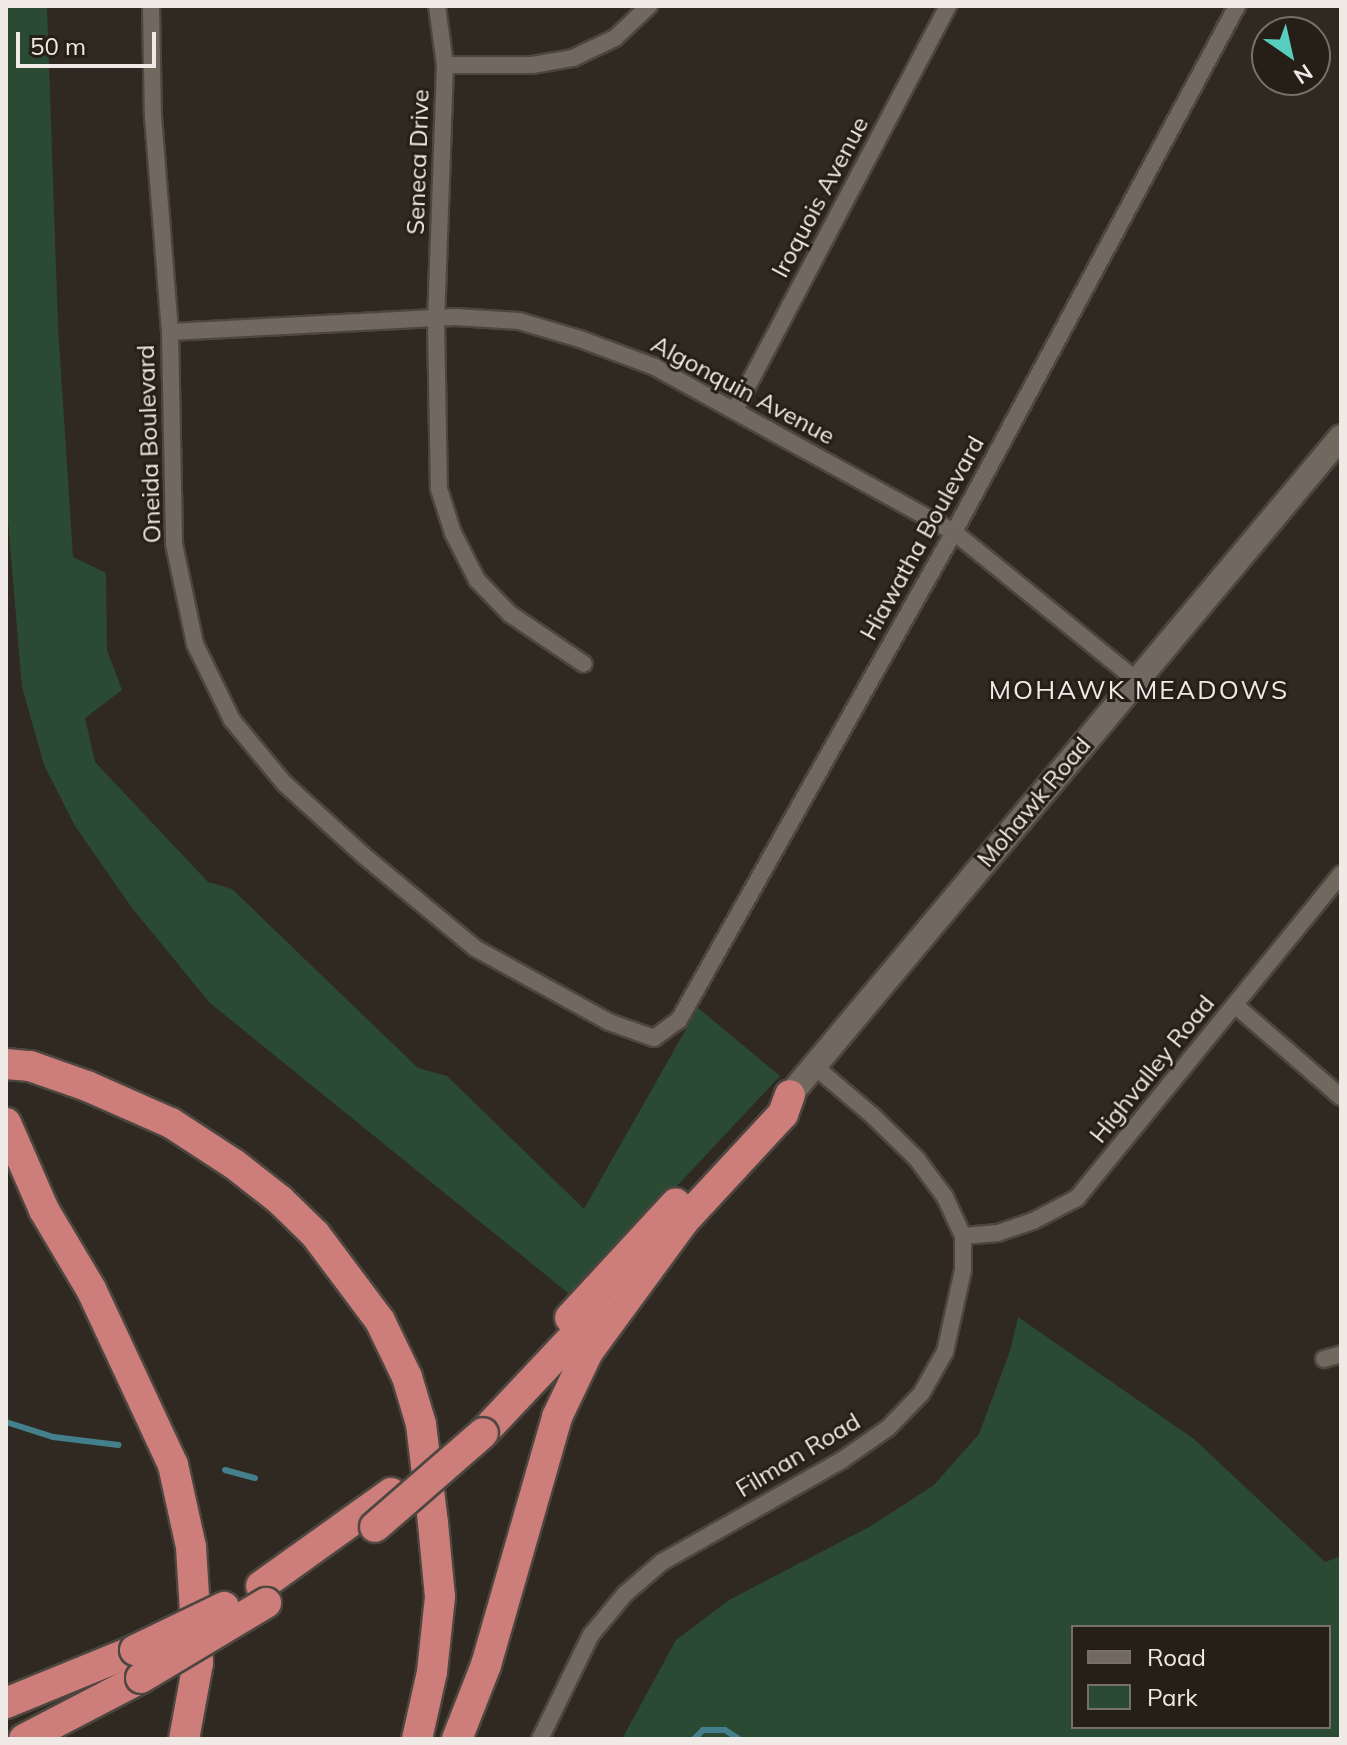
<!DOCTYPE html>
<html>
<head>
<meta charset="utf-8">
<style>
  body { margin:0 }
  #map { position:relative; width:1347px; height:1745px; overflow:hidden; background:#302921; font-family:Mulish,sans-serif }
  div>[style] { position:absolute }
  .green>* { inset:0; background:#2a4a34 }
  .stream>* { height:6px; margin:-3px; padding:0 3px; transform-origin:3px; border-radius:3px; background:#437f8d }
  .roads { filter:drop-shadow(2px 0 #4c463f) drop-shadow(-2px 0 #4c463f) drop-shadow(0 2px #4c463f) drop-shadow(0 -2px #4c463f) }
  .minor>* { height:16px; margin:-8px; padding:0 8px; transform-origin:8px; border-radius:8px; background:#716960 }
  .secondary>* { height:24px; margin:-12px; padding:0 12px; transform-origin:12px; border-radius:12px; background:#716960 }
  .motorway>* { height:30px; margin:-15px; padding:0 15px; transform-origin:15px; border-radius:15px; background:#cd7d7a }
  .bridges { filter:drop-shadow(2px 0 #4c463f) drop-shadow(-2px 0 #4c463f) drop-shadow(0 2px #4c463f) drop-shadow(0 -2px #4c463f) }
  .motorway-bridge>* { height:30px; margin:-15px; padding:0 15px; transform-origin:15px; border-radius:15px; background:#cd7d7a }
  span { translate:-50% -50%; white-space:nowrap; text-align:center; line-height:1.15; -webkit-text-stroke:6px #261f17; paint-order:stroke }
  .street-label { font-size:24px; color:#efeae5 }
  .neighbourhood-label { font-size:26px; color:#efeae5; letter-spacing:2px }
  .frame { position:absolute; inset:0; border:8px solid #efeae5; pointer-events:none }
  .legend { position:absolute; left:1071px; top:1625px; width:260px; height:104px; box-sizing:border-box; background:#261f17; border:2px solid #767069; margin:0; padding:10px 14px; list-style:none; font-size:24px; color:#efeae5 }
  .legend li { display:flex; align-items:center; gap:16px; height:40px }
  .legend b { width:40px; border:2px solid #767069 }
  .north { position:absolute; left:1251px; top:16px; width:80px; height:80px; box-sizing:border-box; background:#261f17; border:2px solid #767069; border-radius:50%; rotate:146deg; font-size:22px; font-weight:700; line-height:32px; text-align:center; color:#efeae5 }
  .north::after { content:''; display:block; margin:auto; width:28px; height:36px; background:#59cebe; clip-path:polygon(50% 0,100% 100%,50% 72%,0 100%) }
  .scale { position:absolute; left:16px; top:32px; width:140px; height:36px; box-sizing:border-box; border:4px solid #efeae5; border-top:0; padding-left:10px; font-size:24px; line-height:28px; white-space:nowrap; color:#efeae5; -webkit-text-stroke:6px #261f17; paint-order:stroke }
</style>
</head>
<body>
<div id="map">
  <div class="green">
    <div style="clip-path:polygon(6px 6px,47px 6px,58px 326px,73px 557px,106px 573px,107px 650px,122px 690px,85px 718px,95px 762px,208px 882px,232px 889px,418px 1068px,447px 1076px,584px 1209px,698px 1008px,780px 1076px,573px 1297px,210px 1003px,132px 908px,75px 826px,44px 765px,22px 687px,6px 497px)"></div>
    <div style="clip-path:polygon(evenodd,1018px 1317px,1194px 1439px,1325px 1562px,1341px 1556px,1341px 1739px,622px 1739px,676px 1640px,729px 1600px,871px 1526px,934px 1485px,979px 1434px,1010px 1351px,1018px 1317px,1073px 1627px,1329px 1627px,1329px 1727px,1073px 1727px,1073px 1627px)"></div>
  </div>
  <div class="stream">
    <div style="left:6px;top:1422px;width:49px;rotate:17.7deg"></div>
    <div style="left:53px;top:1437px;width:66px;rotate:6.9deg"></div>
    <div style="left:225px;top:1470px;width:31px;rotate:15deg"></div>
    <div style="left:694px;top:1739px;width:13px;rotate:-45deg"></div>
    <div style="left:703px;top:1730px;width:22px"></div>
    <div style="left:725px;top:1730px;width:17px;rotate:33deg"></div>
  </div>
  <div class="roads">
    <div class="minor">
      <div style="left:151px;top:6px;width:110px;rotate:89deg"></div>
      <div style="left:153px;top:116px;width:217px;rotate:85.5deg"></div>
      <div style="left:170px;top:332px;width:212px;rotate:88.9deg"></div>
      <div style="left:174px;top:544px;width:102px;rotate:78.1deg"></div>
      <div style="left:195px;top:644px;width:85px;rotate:64deg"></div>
      <div style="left:232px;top:720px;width:82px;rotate:50.5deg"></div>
      <div style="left:284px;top:783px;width:107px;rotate:42.3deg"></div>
      <div style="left:363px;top:855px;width:146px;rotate:39.7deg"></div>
      <div style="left:475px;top:948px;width:153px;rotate:28.9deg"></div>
      <div style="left:609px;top:1022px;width:48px;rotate:19.6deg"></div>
      <div style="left:654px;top:1038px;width:31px;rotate:-36deg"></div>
      <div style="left:679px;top:1020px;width:560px;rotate:-60.6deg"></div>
      <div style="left:954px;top:532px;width:597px;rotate:-61.72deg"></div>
      <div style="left:437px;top:6px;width:60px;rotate:82.3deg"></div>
      <div style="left:445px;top:65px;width:255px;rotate:92deg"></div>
      <div style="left:436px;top:320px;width:169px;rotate:89deg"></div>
      <div style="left:439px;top:489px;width:46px;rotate:72.3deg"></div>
      <div style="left:453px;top:533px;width:53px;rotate:62.9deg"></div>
      <div style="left:477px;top:580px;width:47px;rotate:45.9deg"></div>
      <div style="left:510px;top:614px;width:89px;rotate:34deg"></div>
      <div style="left:445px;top:65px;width:87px"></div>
      <div style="left:532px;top:65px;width:42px;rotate:-9.7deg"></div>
      <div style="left:573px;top:58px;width:47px;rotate:-25.5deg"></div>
      <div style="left:615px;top:38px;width:47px;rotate:-43.3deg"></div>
      <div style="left:170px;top:332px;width:285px;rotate:-3deg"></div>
      <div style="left:455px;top:317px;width:64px;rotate:3.6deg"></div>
      <div style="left:519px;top:321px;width:64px;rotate:16.4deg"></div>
      <div style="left:580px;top:339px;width:80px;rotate:20.5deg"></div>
      <div style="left:655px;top:367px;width:342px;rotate:28.9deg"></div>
      <div style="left:954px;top:532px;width:233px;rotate:39.1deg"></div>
      <div style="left:735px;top:410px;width:457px;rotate:-62.2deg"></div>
      <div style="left:1235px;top:1005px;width:140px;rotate:41deg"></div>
      <div style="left:963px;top:1236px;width:35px;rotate:-5deg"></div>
      <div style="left:998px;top:1233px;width:37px;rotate:-19deg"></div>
      <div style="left:1033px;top:1221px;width:50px;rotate:-27.6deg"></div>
      <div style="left:1077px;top:1198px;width:418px;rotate:-50.8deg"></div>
      <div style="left:1324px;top:1359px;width:18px;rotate:-16deg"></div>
      <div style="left:540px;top:1739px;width:116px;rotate:-63.9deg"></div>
      <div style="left:591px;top:1635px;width:53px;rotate:-50.3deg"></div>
      <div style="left:625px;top:1594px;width:49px;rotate:-40.9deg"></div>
      <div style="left:662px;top:1562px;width:207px;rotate:-29.5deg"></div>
      <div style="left:842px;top:1460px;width:56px;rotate:-34.8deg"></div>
      <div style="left:888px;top:1428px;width:47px;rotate:-45.9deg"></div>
      <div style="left:921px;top:1394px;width:48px;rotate:-60.3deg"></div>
      <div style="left:945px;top:1352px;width:84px;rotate:-77.6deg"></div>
      <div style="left:963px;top:1270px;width:34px;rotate:-90deg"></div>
      <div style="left:963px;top:1236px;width:43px;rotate:-114.8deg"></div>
      <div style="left:945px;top:1197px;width:47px;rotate:-126.4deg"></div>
      <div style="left:917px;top:1159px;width:62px;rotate:-135.7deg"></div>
      <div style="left:873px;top:1116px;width:77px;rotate:-139.7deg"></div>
    </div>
    <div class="secondary">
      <div style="left:790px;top:1095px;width:858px;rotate:-50.06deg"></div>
    </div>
    <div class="motorway">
      <div style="left:6px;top:1064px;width:24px;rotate:5deg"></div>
      <div style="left:30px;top:1066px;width:60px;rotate:19.3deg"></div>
      <div style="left:87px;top:1086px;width:92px;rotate:23.8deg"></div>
      <div style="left:171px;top:1123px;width:75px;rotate:33.1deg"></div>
      <div style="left:234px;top:1164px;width:58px;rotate:38deg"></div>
      <div style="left:280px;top:1200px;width:49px;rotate:44.2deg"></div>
      <div style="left:315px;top:1234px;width:109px;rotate:53.2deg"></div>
      <div style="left:380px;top:1321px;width:62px;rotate:64.3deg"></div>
      <div style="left:407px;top:1377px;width:49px;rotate:73.4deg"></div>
      <div style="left:421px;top:1424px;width:100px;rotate:83.1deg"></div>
      <div style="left:433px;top:1523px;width:74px;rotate:84.6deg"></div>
      <div style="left:440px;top:1597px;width:75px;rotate:96.1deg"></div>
      <div style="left:432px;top:1672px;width:69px;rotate:102.6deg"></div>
      <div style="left:6px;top:1123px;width:95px;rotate:66.4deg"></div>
      <div style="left:44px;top:1210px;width:92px;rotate:59.3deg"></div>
      <div style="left:91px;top:1289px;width:194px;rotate:65deg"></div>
      <div style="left:173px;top:1465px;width:84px;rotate:77.6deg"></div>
      <div style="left:191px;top:1547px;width:116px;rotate:86.5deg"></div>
      <div style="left:198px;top:1663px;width:77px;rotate:100.4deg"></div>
      <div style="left:669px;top:1237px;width:168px;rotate:-47.2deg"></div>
      <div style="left:783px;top:1114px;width:20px;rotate:-70deg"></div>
      <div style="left:570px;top:1318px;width:156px;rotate:-47.3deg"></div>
      <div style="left:483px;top:1433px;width:170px;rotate:-46.7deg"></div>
      <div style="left:261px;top:1586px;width:160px;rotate:-35.6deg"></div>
      <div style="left:6px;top:1703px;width:139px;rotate:-22.3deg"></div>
      <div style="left:24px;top:1739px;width:132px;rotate:-27.5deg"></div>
      <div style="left:457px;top:1739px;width:79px;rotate:-68.6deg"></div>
      <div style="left:486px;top:1665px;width:258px;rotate:-74deg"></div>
      <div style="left:557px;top:1417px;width:72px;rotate:-64.5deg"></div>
      <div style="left:588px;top:1352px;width:161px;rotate:-53.8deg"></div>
    </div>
  </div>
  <div class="bridges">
    <div class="motorway-bridge">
      <div style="left:375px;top:1527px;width:143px;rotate:-41deg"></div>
      <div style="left:135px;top:1650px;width:99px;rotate:-25.8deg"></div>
      <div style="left:141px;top:1678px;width:146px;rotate:-31deg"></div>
    </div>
  </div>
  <div class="street-label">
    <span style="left:418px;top:162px;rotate:-88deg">Seneca Drive</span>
    <span style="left:820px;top:197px;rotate:-62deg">Iroquois Avenue</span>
    <span style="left:743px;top:390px;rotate:28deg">Algonquin Avenue</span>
    <span style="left:149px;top:444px;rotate:-92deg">Oneida Boulevard</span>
    <span style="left:922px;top:538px;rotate:-61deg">Hiawatha Boulevard</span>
    <span style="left:1034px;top:802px;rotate:-50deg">Mohawk Road</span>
    <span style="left:1152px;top:1069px;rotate:-51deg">Highvalley Road</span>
    <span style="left:798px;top:1455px;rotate:-31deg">Filman Road</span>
  </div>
  <div class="neighbourhood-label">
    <span style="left:1139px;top:690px">MOHAWK MEADOWS</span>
  </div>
  <div class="frame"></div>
  <ul class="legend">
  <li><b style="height:10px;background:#716960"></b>Road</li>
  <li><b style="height:22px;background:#2a4a34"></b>Park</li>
  </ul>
  <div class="north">N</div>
  <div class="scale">50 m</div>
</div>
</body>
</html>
